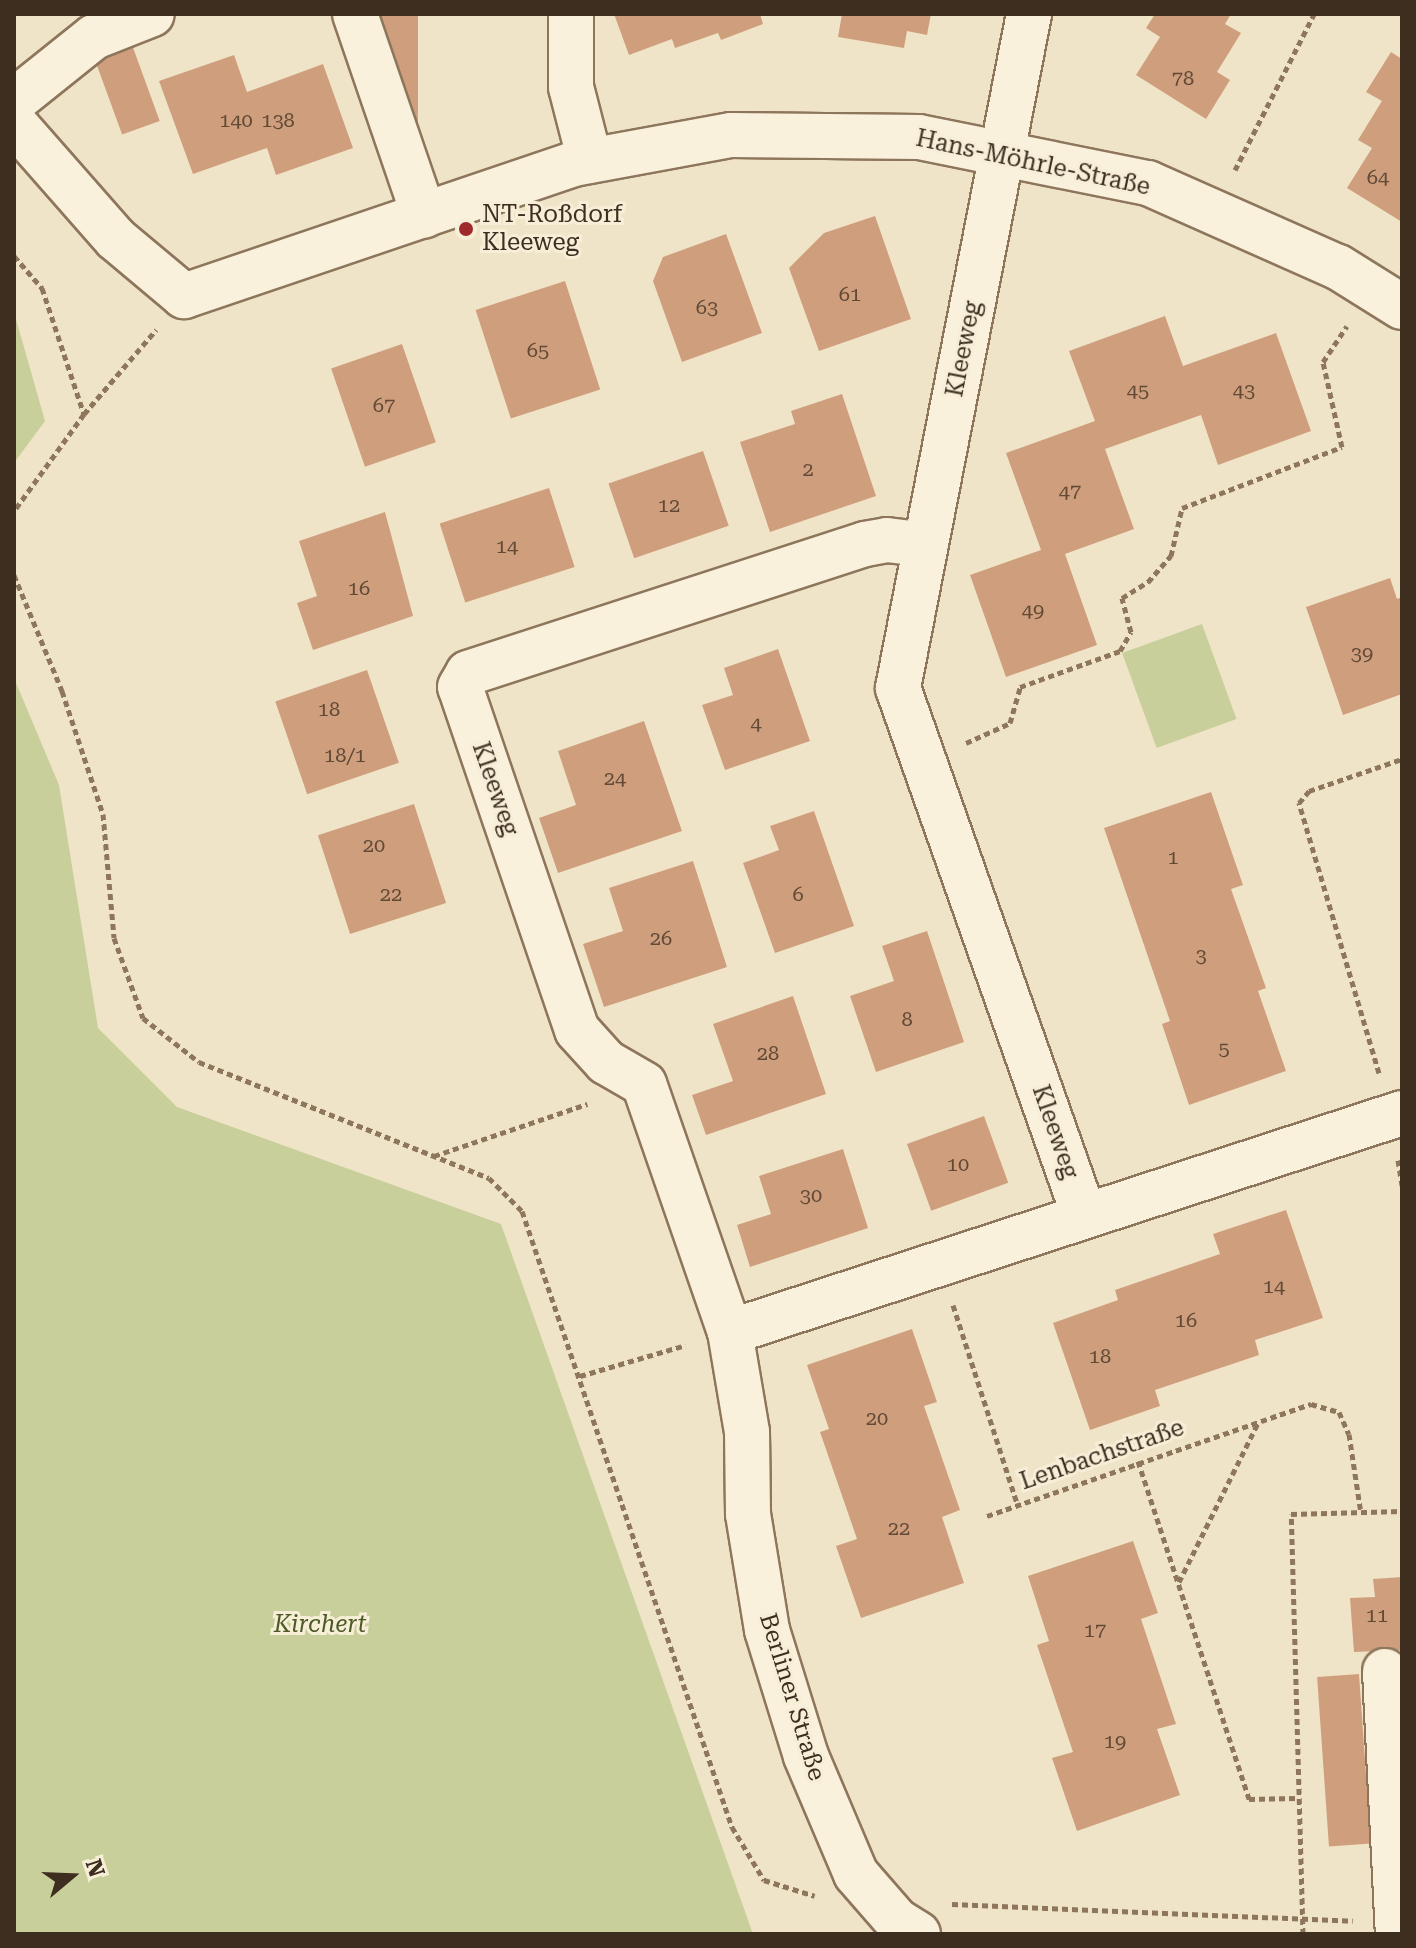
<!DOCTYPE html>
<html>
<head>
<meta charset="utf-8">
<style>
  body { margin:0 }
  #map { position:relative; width:1416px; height:1948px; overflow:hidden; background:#f0e4c8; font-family:"Roboto Serif",serif }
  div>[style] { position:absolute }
  .green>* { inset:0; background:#c9cf9b; transform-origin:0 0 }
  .building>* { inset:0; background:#cf9f7d; transform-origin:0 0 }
  .path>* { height:5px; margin-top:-2.5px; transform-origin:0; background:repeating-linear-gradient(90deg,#8d765c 0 6px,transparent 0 10px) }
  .roads { filter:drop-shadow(2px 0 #8d765c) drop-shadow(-2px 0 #8d765c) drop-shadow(0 2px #8d765c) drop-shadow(0 -2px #8d765c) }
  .minor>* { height:44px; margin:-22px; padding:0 22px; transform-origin:22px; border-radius:22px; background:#faf1dc }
  .dots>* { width:22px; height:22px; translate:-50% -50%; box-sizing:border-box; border:4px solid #f7eed8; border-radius:50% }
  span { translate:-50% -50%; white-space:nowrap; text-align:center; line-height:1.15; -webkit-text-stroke:6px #f7eed8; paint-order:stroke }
  .number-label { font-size:20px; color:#624a37 }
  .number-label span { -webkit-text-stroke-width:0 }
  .street-label { font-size:24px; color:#3d2e20 }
  .poi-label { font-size:24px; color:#3d2e20 }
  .left { translate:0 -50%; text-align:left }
  .park-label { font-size:24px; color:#4d5a26; font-style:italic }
  .frame { position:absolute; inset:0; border:16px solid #3d2e20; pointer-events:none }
  .north { position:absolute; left:32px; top:1836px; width:80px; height:80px; -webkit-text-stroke:6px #f7eed8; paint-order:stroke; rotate:71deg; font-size:22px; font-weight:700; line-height:32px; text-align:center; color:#3d2e20 }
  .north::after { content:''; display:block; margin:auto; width:28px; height:36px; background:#3d2e20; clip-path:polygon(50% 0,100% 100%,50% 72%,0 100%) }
</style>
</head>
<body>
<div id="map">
  <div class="green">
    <div style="clip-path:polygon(14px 312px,45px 421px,14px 463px)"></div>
    <div style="left:1202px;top:624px;width:101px;height:85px;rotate:70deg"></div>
    <div style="clip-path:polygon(14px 678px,59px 785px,98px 1028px,177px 1107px,501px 1224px,753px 1934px,14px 1934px)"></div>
  </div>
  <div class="building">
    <div style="left:374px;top:14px;width:44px;height:126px"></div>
    <div style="clip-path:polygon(614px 14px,760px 14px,763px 24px,721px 40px,718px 33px,675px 48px,672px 39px,629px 55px)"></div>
    <div style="clip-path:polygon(842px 14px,931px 14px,927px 35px,907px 31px,904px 48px,838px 37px)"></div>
    <div style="clip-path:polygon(1155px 14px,1231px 14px,1225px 24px,1241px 33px,1217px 72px,1230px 80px,1206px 119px,1136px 75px,1160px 37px,1146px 28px)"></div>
    <div style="left:131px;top:42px;width:84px;height:40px;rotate:70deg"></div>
    <div style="clip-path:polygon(1391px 52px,1402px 59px,1402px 222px,1347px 188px,1372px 148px,1358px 140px,1382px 101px,1366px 92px)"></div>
    <div style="clip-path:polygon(234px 55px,247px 92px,323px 64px,353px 148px,276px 175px,267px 148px,193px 174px,159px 81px)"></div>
    <div style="clip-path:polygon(875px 216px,911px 319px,819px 351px,789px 268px,824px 233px)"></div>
    <div style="clip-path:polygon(726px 234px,762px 333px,682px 362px,653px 281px,663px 257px)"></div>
    <div style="left:565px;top:281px;width:114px;height:94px;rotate:72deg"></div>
    <div style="clip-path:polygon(1165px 316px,1183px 366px,1276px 333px,1311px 431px,1218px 465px,1201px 415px,1105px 449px,1134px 529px,1065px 554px,1097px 645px,1006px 677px,970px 575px,1041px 550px,1006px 453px,1095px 421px,1069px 351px)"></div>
    <div style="left:402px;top:344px;width:104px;height:75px;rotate:71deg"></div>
    <div style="clip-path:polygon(842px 394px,876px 496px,770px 532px,740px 442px,795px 424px,791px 411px)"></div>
    <div style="left:703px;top:451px;width:79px;height:100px;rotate:71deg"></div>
    <div style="left:549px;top:488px;width:83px;height:115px;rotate:72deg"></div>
    <div style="clip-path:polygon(385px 512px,413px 616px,313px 650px,297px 603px,317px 596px,299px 541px)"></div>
    <div style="clip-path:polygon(1390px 578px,1397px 599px,1402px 597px,1402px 694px,1343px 715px,1306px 607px)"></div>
    <div style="clip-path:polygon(778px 649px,810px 741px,725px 770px,702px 705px,733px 695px,724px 668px)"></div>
    <div style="left:367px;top:670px;width:98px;height:97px;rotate:71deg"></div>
    <div style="clip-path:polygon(644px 721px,682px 831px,558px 873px,539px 818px,576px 805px,558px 751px)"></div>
    <div style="clip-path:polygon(1211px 792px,1243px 885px,1231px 889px,1266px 988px,1258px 991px,1286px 1071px,1189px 1105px,1162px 1024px,1170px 1021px,1104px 828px)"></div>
    <div style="left:414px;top:804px;width:104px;height:101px;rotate:72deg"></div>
    <div style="clip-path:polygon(814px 811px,854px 926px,775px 953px,743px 863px,779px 850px,770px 826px)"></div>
    <div style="clip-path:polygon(693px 861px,727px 967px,604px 1007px,583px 944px,623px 931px,609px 888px)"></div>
    <div style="clip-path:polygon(927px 931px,964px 1042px,876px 1072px,850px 996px,894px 981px,882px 946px)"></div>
    <div style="clip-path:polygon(793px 996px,826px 1094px,706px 1135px,692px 1095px,733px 1081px,713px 1024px)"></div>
    <div style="left:984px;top:1116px;width:71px;height:82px;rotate:70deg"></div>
    <div style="clip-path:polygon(843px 1149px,868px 1228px,750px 1267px,737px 1225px,771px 1214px,759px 1176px)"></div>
    <div style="clip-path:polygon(1286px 1210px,1323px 1318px,1255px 1340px,1259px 1355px,1155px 1390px,1160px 1406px,1090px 1430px,1053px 1323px,1118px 1300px,1115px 1290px,1220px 1254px,1213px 1234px)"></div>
    <div style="clip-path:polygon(912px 1329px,937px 1402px,924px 1406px,960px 1510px,942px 1517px,964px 1583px,861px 1618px,836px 1546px,857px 1539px,820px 1432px,829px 1429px,807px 1365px)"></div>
    <div style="clip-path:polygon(1133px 1541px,1158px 1613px,1141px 1619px,1176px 1724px,1157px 1729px,1180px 1795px,1077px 1831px,1052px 1758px,1073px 1752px,1037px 1645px,1049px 1641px,1028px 1576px)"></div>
    <div style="clip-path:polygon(1402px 1577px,1402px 1650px,1354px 1652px,1350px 1598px,1375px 1597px,1373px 1579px)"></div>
    <div style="left:1359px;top:1674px;width:170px;height:42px;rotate:86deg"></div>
  </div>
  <div class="path">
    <div style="left:1235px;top:170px;width:175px;rotate:-63.1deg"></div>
    <div style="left:14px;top:256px;width:43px;rotate:48.8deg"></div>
    <div style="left:42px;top:288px;width:133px;rotate:71.6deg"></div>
    <div style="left:84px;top:414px;width:120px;rotate:125.8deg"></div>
    <div style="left:84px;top:414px;width:111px;rotate:-49.4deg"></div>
    <div style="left:14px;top:575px;width:126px;rotate:67.5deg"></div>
    <div style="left:62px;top:691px;width:130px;rotate:71.6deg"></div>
    <div style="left:103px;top:814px;width:124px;rotate:84.9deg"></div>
    <div style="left:114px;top:938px;width:85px;rotate:70.1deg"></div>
    <div style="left:143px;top:1018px;width:71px;rotate:38.2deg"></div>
    <div style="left:199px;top:1062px;width:312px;rotate:21.8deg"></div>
    <div style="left:489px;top:1178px;width:47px;rotate:45deg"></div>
    <div style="left:522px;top:1211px;width:651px;rotate:71.18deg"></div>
    <div style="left:732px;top:1827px;width:62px;rotate:58.9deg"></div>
    <div style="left:764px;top:1880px;width:53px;rotate:17.4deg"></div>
    <div style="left:966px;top:743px;width:48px;rotate:-24.4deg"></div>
    <div style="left:1010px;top:723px;width:37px;rotate:-74deg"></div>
    <div style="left:1020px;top:687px;width:106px;rotate:-19.8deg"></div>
    <div style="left:1120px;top:651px;width:22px;rotate:-60deg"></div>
    <div style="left:1131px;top:632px;width:35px;rotate:-105deg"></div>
    <div style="left:1122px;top:598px;width:31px;rotate:-32deg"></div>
    <div style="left:1148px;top:582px;width:35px;rotate:-49deg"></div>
    <div style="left:1171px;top:556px;width:49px;rotate:-77.1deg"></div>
    <div style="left:1182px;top:508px;width:171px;rotate:-20.9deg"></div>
    <div style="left:1342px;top:447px;width:87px;rotate:-102.6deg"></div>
    <div style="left:1323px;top:362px;width:43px;rotate:-56.3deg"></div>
    <div style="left:1379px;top:1073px;width:282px;rotate:-106.5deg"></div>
    <div style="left:1299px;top:803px;width:16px;rotate:-50deg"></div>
    <div style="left:1309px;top:791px;width:98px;rotate:-19deg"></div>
    <div style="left:434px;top:1156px;width:162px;rotate:-18.8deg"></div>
    <div style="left:1398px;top:1160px;width:26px;rotate:81deg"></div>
    <div style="left:953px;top:1305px;width:211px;rotate:72.1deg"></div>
    <div style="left:580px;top:1376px;width:110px;rotate:-16.3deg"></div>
    <div style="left:1138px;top:1461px;width:356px;rotate:71.8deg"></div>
    <div style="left:1249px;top:1799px;width:49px;rotate:-1.2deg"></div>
    <div style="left:987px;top:1516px;width:343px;rotate:-19.1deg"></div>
    <div style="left:1311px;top:1404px;width:29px;rotate:16deg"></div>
    <div style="left:1339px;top:1412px;width:24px;rotate:66deg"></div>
    <div style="left:1349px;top:1434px;width:80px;rotate:81.4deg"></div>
    <div style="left:1179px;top:1582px;width:178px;rotate:-63.6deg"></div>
    <div style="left:952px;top:1904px;width:401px;rotate:2.4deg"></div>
    <div style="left:1303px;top:1934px;width:420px;rotate:-91.6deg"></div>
    <div style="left:1291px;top:1514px;width:111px;rotate:-1.5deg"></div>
  </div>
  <div class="roads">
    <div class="minor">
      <div style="left:355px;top:14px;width:213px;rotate:71.1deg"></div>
      <div style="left:571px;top:14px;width:73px;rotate:90deg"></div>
      <div style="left:571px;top:87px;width:76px;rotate:75.6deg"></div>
      <div style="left:1029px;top:14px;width:687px;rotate:101deg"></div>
      <div style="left:898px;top:688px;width:559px;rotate:70.56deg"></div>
      <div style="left:14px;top:101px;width:102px;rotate:-38.7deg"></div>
      <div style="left:94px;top:37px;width:62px;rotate:-21.6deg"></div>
      <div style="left:14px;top:123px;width:154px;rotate:48.7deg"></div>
      <div style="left:116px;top:239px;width:89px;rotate:40deg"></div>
      <div style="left:184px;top:296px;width:411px;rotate:-18.7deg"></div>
      <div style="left:573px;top:164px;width:161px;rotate:-10.4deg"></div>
      <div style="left:731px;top:135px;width:188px;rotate:0.6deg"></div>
      <div style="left:919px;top:137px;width:234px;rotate:11.4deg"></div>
      <div style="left:1148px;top:183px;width:208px;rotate:23.9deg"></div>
      <div style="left:1338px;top:267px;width:75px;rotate:32deg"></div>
      <div style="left:730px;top:1332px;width:707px;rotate:-18.05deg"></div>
      <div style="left:1385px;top:1671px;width:263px;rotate:87.2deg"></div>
      <div style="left:918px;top:1934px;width:26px;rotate:-148deg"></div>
      <div style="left:896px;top:1920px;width:61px;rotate:-131deg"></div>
      <div style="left:856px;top:1874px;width:128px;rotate:-113deg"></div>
      <div style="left:806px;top:1756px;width:132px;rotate:-107.2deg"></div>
      <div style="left:767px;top:1630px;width:118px;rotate:-99.3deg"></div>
      <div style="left:748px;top:1514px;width:82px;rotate:-90.7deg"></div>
      <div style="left:747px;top:1432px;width:101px;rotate:-99.6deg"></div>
      <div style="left:730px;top:1332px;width:262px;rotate:-109.1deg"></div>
      <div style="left:644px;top:1084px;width:44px;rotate:-149.9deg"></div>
      <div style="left:606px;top:1062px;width:43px;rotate:-132.2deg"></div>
      <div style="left:577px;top:1030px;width:362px;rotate:-108.8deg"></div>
      <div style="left:460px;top:687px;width:16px;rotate:-60deg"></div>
      <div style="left:468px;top:673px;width:417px;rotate:-18deg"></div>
      <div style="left:865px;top:544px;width:22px;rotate:-10deg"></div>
      <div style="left:887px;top:540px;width:39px;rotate:7deg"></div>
    </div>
  </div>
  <div class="dots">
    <div style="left:466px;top:229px;background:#9e2a2b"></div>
  </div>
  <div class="number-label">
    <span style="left:1183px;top:78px">78</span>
    <span style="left:236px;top:120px">140</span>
    <span style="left:278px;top:120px">138</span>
    <span style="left:1378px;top:177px">64</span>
    <span style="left:850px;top:294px">61</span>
    <span style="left:707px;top:307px">63</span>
    <span style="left:538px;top:350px">65</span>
    <span style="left:1138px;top:390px">45</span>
    <span style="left:1244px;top:390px">43</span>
    <span style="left:384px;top:405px">67</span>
    <span style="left:808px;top:469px">2</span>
    <span style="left:1070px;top:491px">47</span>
    <span style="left:669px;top:505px">12</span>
    <span style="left:507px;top:546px">14</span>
    <span style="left:359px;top:588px">16</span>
    <span style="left:1033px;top:610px">49</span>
    <span style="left:1362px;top:653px">39</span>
    <span style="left:329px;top:709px">18</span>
    <span style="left:756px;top:723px">4</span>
    <span style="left:345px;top:755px">18/1</span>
    <span style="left:615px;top:778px">24</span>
    <span style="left:374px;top:845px">20</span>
    <span style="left:1173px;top:857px">1</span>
    <span style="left:391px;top:894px">22</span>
    <span style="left:798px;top:894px">6</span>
    <span style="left:661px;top:938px">26</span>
    <span style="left:1201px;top:955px">3</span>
    <span style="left:907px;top:1019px">8</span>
    <span style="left:1224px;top:1048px">5</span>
    <span style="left:768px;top:1053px">28</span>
    <span style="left:958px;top:1164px">10</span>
    <span style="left:811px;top:1195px">30</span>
    <span style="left:1274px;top:1286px">14</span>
    <span style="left:1186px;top:1320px">16</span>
    <span style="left:1100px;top:1356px">18</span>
    <span style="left:877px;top:1418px">20</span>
    <span style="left:899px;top:1528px">22</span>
    <span style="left:1377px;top:1615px">11</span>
    <span style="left:1095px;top:1630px">17</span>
    <span style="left:1115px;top:1741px">19</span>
  </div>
  <div class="street-label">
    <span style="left:1033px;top:163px;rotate:12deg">Hans-Möhrle-Straße</span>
    <span style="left:964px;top:349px;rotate:-79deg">Kleeweg</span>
    <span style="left:495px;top:789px;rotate:71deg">Kleeweg</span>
    <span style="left:1055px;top:1132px;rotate:71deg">Kleeweg</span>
    <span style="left:1102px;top:1455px;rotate:-19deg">Lenbachstraße</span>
    <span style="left:792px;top:1697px;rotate:73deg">Berliner Straße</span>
  </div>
  <div class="poi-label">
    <span class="left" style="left:482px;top:229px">NT-Roßdorf<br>Kleeweg</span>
  </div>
  <div class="park-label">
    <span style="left:320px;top:1625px">Kirchert</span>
  </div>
  <div class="frame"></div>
  <div class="north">N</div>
</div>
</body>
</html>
